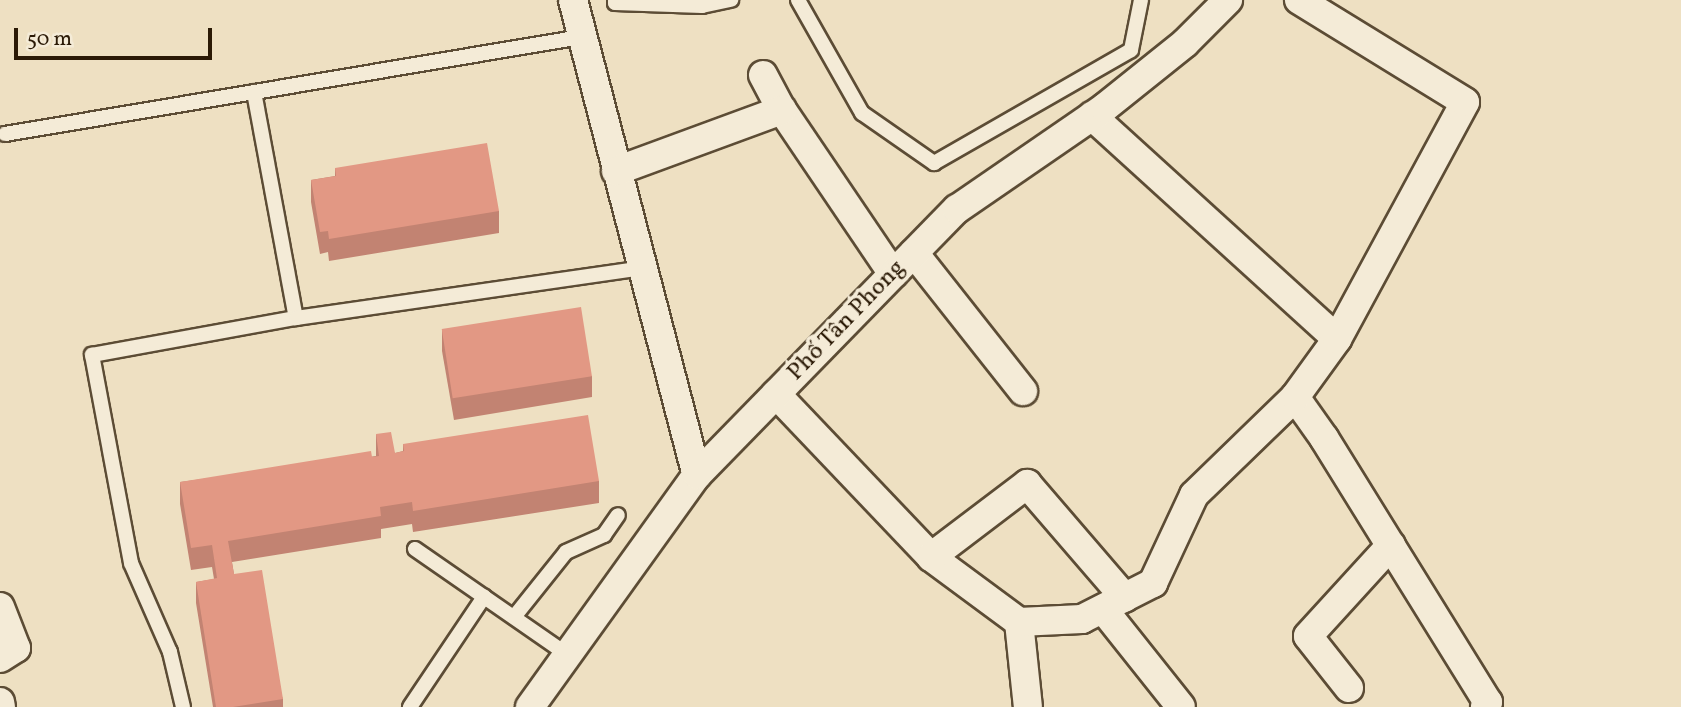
<!DOCTYPE html>
<html>
<head>
<meta charset="utf-8">
<style>
  body { margin:0 }
  #map { position:relative; width:1681px; height:707px; overflow:hidden; background:#eee0c2; font-family:Vollkorn,serif }
  div>[style] { position:absolute }
  .roads { filter:drop-shadow(2px 0 #5c4c35) drop-shadow(-2px 0 #5c4c35) drop-shadow(0 2px #5c4c35) drop-shadow(0 -2px #5c4c35) }
  .service>* { height:14px; margin:-7px; padding:0 7px; transform-origin:7px; border-radius:7px; background:#f4ebd7 }
  .minor>* { height:28px; margin:-14px; padding:0 14px; transform-origin:14px; border-radius:14px; background:#f4ebd7 }
  .wall>* { inset:0; background:#c28372 }
  .building>* { inset:0; background:#e29884; transform-origin:0 0 }
  span { translate:-50% -50%; white-space:nowrap; text-align:center; line-height:1.15; -webkit-text-stroke:7px #f4ebd7; paint-order:stroke }
  .street-label { font-size:24px; color:#2b1a06 }
  .scale { position:absolute; left:14px; top:28px; width:198px; height:32px; box-sizing:border-box; border:4px solid #2b1a06; border-top:0; padding-left:9px; font-size:21px; line-height:24px; white-space:nowrap; color:#2b1a06; -webkit-text-stroke:5px #f4ebd7; paint-order:stroke }
</style>
</head>
<body>
<div id="map">
  <div class="roads">
    <div class="service">
      <div style="left:615px;top:0;width:3px;rotate:90deg"></div>
      <div style="left:615px;top:3px;width:87px;rotate:2deg"></div>
      <div style="left:702px;top:6px;width:30px;rotate:-12deg"></div>
      <div style="left:798px;top:0;width:130px;rotate:60.5deg"></div>
      <div style="left:862px;top:113px;width:88px;rotate:34.8deg"></div>
      <div style="left:934px;top:163px;width:227px;rotate:-29.8deg"></div>
      <div style="left:1131px;top:50px;width:51px;rotate:-78.7deg"></div>
      <div style="left:254px;top:92px;width:230px;rotate:79.5deg"></div>
      <div style="left:5px;top:134px;width:584px;rotate:-9.56deg"></div>
      <div style="left:415px;top:549px;width:186px;rotate:34.7deg"></div>
      <div style="left:514px;top:617px;width:83px;rotate:-51.3deg"></div>
      <div style="left:566px;top:552px;width:42px;rotate:-24.1deg"></div>
      <div style="left:604px;top:535px;width:24px;rotate:-55deg"></div>
      <div style="left:183px;top:707px;width:57px;rotate:-103.3deg"></div>
      <div style="left:170px;top:652px;width:97px;rotate:-113.7deg"></div>
      <div style="left:131px;top:563px;width:212px;rotate:-100.6deg"></div>
      <div style="left:92px;top:355px;width:207px;rotate:-10.3deg"></div>
      <div style="left:296px;top:318px;width:350px;rotate:-8.2deg"></div>
      <div style="left:410px;top:707px;width:133px;rotate:-56.1deg"></div>
    </div>
    <div class="minor">
      <div style="left:573px;top:0;width:491px;rotate:75.4deg"></div>
      <div style="left:763px;top:75px;width:40px;rotate:62deg"></div>
      <div style="left:782px;top:110px;width:198px;rotate:55.9deg"></div>
      <div style="left:1092px;top:116px;width:331px;rotate:42.3deg"></div>
      <div style="left:616px;top:171px;width:177px;rotate:-20.2deg"></div>
      <div style="left:914px;top:253px;width:176px;rotate:51.7deg"></div>
      <div style="left:776px;top:394px;width:225px;rotate:46.4deg"></div>
      <div style="left:931px;top:557px;width:109px;rotate:36.5deg"></div>
      <div style="left:1019px;top:622px;width:85px;rotate:84deg"></div>
      <div style="left:1295px;top:397px;width:50px;rotate:54.7deg"></div>
      <div style="left:1324px;top:438px;width:311px;rotate:58.2deg"></div>
      <div style="left:1488px;top:702px;width:6px;rotate:121deg"></div>
      <div style="left:931px;top:557px;width:121px;rotate:-37.2deg"></div>
      <div style="left:1027px;top:484px;width:150px;rotate:49.3deg"></div>
      <div style="left:0;top:607px;width:44px;rotate:68.7deg"></div>
      <div style="left:16px;top:648px;width:19px;rotate:148deg"></div>
      <div style="left:1103px;top:609px;width:125px;rotate:51.5deg"></div>
      <div style="left:1019px;top:622px;width:63px;rotate:-2.7deg"></div>
      <div style="left:1082px;top:619px;width:80px;rotate:-26.9deg"></div>
      <div style="left:1153px;top:583px;width:97px;rotate:-65deg"></div>
      <div style="left:1194px;top:495px;width:141px;rotate:-44.1deg"></div>
      <div style="left:1295px;top:397px;width:72px;rotate:-54.1deg"></div>
      <div style="left:1337px;top:339px;width:269px;rotate:-61.6deg"></div>
      <div style="left:1465px;top:102px;width:195px;rotate:-148.4deg"></div>
      <div style="left:1349px;top:688px;width:66px;rotate:-128.3deg"></div>
      <div style="left:1308px;top:636px;width:123px;rotate:-47.6deg"></div>
      <div style="left:0;top:702px;width:5px;rotate:79deg"></div>
      <div style="left:530px;top:707px;width:286px;rotate:-54.3deg"></div>
      <div style="left:697px;top:475px;width:372px;rotate:-45.7deg"></div>
      <div style="left:957px;top:209px;width:178px;rotate:-34.5deg"></div>
      <div style="left:1104px;top:108px;width:104px;rotate:-38.7deg"></div>
      <div style="left:1185px;top:43px;width:61px;rotate:-45deg"></div>
    </div>
  </div>
  <div class="wall">
    <div style="clip-path:polygon(335px 168px,499px 211px,499px 233px,329px 261px,328px 252px,320px 254px,311px 202px,311px 180px,335px 176px)"></div>
    <div style="clip-path:polygon(442px 330px,592px 376px,592px 397px,454px 420px,442px 351px)"></div>
    <div style="clip-path:polygon(376px 434px,395px 453px,403px 451px,403px 444px,599px 481px,599px 503px,413px 532px,412px 524px,381px 529px,381px 538px,232px 562px,234px 574px,283px 699px,283px 707px,213px 707px,196px 603px,196px 582px,214px 579px,212px 567px,191px 570px,180px 504px,180px 482px,376px 456px)"></div>
  </div>
  <div class="building">
    <div style="clip-path:polygon(487px 143px,499px 211px,329px 239px,328px 231px,320px 232px,311px 180px,336px 176px,335px 168px)"></div>
    <div style="left:581px;top:307px;width:70px;height:141px;rotate:81deg"></div>
    <div style="clip-path:polygon(588px 415px,599px 481px,413px 511px,412px 502px,380px 507px,381px 516px,228px 541px,234px 574px,262px 570px,283px 699px,233px 707px,216px 707px,196px 582px,217px 578px,212px 545px,191px 548px,180px 482px,371px 451px,372px 457px,379px 456px,376px 434px,391px 432px,395px 453px,404px 451px,403px 444px)"></div>
  </div>
  <div class="street-label">
    <span style="left:847px;top:321px;rotate:-46deg">Phố Tân Phong</span>
  </div>
  <div class="scale">50 m</div>
</div>
</body>
</html>
